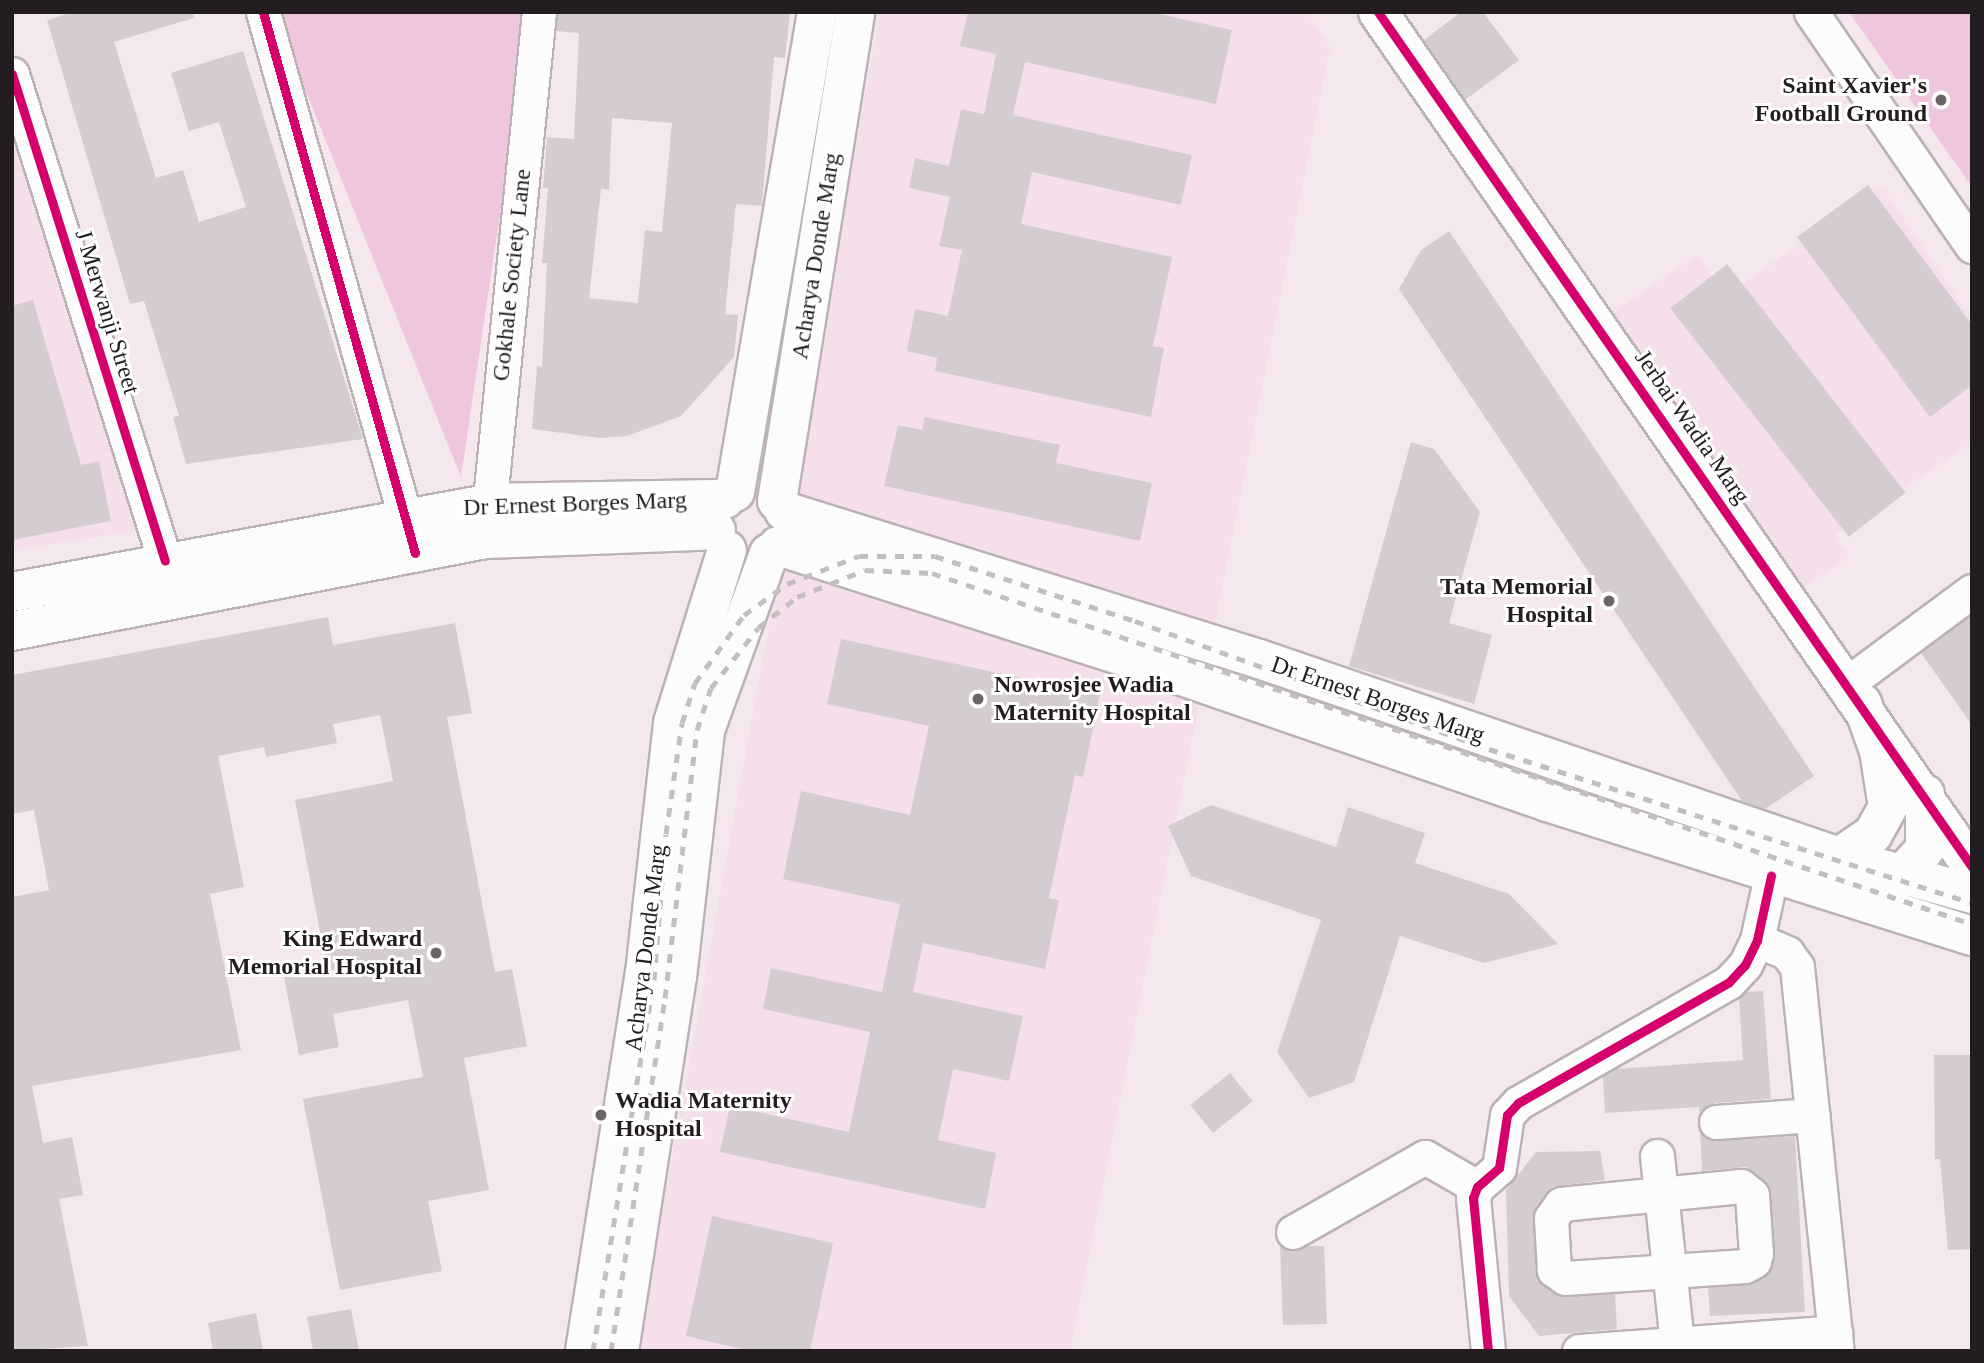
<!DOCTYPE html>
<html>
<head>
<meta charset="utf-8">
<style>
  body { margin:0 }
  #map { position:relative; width:1984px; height:1363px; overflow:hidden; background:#f4e8ee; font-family:"Times New Roman",serif }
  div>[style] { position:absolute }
  .built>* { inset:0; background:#f4dfeb }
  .green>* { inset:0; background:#f0c6df }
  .building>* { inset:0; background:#d5ccd1; transform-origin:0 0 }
  .roads { filter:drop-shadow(2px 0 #bbb2b6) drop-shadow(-2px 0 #bbb2b6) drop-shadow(0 2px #bbb2b6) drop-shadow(0 -2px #bbb2b6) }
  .minor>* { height:33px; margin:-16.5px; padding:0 16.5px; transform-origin:16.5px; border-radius:16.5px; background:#fdfcfc }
  .tertiary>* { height:38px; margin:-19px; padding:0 19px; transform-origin:19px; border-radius:19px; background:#fdfcfc }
  .secondary>* { height:38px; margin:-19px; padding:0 19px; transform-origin:19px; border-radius:19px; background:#fdfcfc }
  .rail>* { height:5px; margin-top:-2.5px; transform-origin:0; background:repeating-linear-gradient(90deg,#c3bfc1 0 9px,transparent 0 18px) }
  .cycleway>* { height:9px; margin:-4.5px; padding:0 4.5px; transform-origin:4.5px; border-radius:4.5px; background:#d6006c }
  .dots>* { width:19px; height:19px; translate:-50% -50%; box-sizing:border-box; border:4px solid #fff; border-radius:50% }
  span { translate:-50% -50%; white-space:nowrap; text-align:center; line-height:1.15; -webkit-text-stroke:6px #fff; paint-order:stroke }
  .poi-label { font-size:24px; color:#231c20; font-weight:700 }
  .right { translate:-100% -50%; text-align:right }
  .left { translate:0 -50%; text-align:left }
  .street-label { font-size:24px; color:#231c20 }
  .frame { position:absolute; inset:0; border:14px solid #231c20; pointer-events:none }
</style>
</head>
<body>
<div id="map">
  <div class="built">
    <div style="clip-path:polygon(880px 12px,1307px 12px,1330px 47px,1070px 1351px,637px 1351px)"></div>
    <div style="clip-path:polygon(12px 134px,137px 531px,12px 550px)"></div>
    <div style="clip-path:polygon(1883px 188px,1972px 320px,1972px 443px,1835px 535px,1849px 557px,1790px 597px,1602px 320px,1698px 255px,1725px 295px)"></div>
  </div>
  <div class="green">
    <div style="clip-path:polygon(274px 12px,530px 12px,461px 477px)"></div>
    <div style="clip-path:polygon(1849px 12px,1972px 12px,1972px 187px)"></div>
  </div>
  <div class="building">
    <div style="clip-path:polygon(73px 12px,193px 12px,194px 18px,114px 42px,156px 178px,183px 170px,199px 222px,246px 207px,219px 122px,189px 131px,171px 73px,243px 51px,363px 439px,186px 464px,173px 417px,179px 416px,144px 301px,130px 304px,47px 20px)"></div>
    <div style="clip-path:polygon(evenodd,558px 12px,790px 12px,785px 58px,774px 57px,762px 206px,736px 204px,725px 314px,738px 315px,734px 357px,681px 416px,627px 436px,600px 438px,532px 429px,537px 366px,542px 367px,547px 263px,542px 263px,548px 188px,543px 188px,547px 137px,574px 139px,579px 33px,556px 31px,558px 12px,612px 118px,672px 123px,662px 232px,645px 230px,638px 303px,589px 298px,601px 189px,609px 190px,612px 118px)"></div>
    <div style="clip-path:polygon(968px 12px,1150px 12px,1232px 30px,1216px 104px,1025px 62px,1013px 115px,1192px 155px,1181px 205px,1032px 172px,1021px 224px,1172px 257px,1153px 346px,1164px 348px,1151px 417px,935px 371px,937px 358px,907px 351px,915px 309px,948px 316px,962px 250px,939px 246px,950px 197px,909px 188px,915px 158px,949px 166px,961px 109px,984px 114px,996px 54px,960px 46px)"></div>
    <div style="clip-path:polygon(1461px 12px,1483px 12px,1519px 60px,1465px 100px,1424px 40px)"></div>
    <div style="clip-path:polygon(1868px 185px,1972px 325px,1972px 385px,1930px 417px,1797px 237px)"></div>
    <div style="clip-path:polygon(1449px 231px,1814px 776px,1765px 809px,1742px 801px,1399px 289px,1421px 250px)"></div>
    <div style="left:1727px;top:264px;width:290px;height:72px;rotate:52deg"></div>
    <div style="clip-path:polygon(33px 300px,81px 465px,99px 461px,111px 521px,12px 540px,12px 306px)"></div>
    <div style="clip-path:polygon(925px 417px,1060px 445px,1056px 463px,1152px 483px,1140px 541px,884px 486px,898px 425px,922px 430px)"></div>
    <div style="clip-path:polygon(1411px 442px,1434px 449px,1480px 512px,1449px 623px,1492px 635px,1474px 704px,1349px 666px)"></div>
    <div style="clip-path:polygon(1972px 615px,1972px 725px,1921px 653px)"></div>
    <div style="clip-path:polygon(328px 617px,333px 645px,455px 623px,472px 713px,447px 717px,495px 972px,512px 969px,527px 1046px,464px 1058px,489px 1190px,428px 1201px,442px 1271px,340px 1290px,303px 1099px,423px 1077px,408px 1000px,333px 1014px,339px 1047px,299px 1055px,284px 977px,327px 969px,295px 800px,393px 781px,380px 715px,333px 724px,337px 743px,266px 757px,264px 747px,218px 756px,244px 887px,210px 894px,241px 1050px,32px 1086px,43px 1143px,72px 1137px,83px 1195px,59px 1199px,88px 1346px,12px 1351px,12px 897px,49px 890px,34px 810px,12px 814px,12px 675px)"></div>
    <div style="clip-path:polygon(841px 639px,1100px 695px,1083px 777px,1075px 775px,1049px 898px,1059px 900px,1045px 969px,923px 943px,913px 992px,1023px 1016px,1009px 1081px,953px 1069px,938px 1140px,996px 1153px,985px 1209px,720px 1152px,730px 1106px,849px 1132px,870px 1032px,763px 1009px,771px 968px,882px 992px,900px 904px,783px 879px,801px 791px,910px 815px,929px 726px,827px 704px)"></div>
    <div style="clip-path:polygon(1211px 805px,1336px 847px,1348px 807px,1425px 833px,1415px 863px,1509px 894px,1558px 944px,1484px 963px,1400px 936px,1354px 1082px,1309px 1098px,1277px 1052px,1321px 920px,1191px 876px,1168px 826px)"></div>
    <div style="clip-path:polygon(1763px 991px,1771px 1099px,1715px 1103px,1699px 1113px,1699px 1107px,1605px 1113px,1603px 1077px,1616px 1069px,1743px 1060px,1739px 998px,1746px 992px)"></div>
    <div style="clip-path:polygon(1934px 1055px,1972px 1055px,1972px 1249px,1948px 1250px,1940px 1159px,1935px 1159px)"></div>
    <div style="left:1230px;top:1073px;width:36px;height:51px;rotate:51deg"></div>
    <div style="clip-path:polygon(1700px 1133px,1717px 1141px,1795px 1136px,1805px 1312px,1710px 1316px,1708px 1288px,1754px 1283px,1770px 1272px,1775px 1252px,1769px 1186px,1746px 1167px,1702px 1171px)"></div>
    <div style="clip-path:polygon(1600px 1151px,1605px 1180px,1552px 1187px,1535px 1207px,1535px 1271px,1543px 1286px,1565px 1297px,1615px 1294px,1617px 1329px,1539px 1336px,1509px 1296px,1506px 1190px,1536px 1152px)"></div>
    <div style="clip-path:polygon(712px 1216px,833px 1243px,810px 1351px,751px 1351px,686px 1336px)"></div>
    <div style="clip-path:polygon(1307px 1246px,1324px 1246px,1327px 1324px,1283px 1325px,1280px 1247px,1294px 1251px)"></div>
    <div style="clip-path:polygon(351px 1309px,359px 1351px,313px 1351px,307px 1317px)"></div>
    <div style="clip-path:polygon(256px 1313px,263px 1351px,213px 1351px,208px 1323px)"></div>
  </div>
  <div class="roads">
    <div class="minor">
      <div style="left:263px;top:12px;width:551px;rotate:74.3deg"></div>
      <div style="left:1811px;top:12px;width:284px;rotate:55.5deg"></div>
      <div style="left:12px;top:74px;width:510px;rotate:72.56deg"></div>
      <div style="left:487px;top:529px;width:520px;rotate:-84.26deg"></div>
      <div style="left:1848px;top:683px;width:154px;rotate:-36.6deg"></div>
      <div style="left:1757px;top:940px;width:33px;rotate:23deg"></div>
      <div style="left:1787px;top:953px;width:17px;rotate:54deg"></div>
      <div style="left:1797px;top:967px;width:386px;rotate:84.1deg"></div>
      <div style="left:1716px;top:1122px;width:97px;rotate:-4.1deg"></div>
      <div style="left:1657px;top:1156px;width:188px;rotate:83.9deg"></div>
      <div style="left:1741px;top:1186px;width:14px;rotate:39deg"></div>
      <div style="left:1752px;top:1195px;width:58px;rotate:86.1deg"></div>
      <div style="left:1756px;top:1253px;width:8px;rotate:104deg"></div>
      <div style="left:1754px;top:1261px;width:10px;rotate:151deg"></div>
      <div style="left:1745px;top:1266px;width:180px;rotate:176.2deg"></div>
      <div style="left:1565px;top:1278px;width:14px;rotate:-144deg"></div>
      <div style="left:1554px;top:1270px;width:52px;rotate:-93.3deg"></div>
      <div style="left:1551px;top:1218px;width:17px;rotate:-54deg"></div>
      <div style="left:1561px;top:1204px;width:181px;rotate:-5.7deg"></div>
      <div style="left:1293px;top:1232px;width:152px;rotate:-29.6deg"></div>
      <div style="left:1425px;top:1157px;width:60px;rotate:30deg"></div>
      <div style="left:1488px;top:1351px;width:154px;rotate:-95.6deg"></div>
      <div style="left:1473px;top:1198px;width:12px;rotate:-70deg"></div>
      <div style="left:1477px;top:1187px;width:29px;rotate:-41deg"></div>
      <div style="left:1499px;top:1168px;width:54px;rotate:-81.4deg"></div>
      <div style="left:1507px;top:1115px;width:16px;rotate:-47deg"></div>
      <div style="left:1518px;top:1103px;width:243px;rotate:-29.8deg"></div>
      <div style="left:1729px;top:982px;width:23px;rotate:-47deg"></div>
      <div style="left:1745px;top:965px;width:28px;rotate:-64deg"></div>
      <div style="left:1757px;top:940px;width:66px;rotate:-77.7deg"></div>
      <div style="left:1579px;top:1351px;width:257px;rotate:-4.2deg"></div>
    </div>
    <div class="tertiary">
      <div style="left:1378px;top:12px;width:1041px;rotate:55.21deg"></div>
    </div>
    <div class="secondary">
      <div style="left:735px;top:492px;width:487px;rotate:-80.3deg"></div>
      <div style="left:777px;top:501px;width:495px;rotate:-80.9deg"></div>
      <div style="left:784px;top:511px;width:498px;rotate:17.3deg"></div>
      <div style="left:1259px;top:659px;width:610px;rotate:18.85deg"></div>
      <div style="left:1836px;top:856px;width:141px;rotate:15.6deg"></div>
      <div style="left:778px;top:546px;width:391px;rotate:17.7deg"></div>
      <div style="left:1150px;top:665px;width:420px;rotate:19deg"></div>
      <div style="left:1547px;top:802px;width:446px;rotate:17.5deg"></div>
      <div style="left:12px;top:592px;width:486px;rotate:-10.5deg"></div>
      <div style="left:490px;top:503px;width:235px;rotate:-1deg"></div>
      <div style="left:12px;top:631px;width:483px;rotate:-11deg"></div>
      <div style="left:486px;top:539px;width:230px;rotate:-2.2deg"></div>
      <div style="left:1826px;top:866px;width:57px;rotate:-34.2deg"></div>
      <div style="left:1873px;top:834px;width:31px;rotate:-61deg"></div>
      <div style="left:1888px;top:807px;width:57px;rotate:-99.1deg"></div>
      <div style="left:1879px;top:751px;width:51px;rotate:-109.5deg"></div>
      <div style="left:1886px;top:892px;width:58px;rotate:-47.8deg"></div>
      <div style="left:1925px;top:849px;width:55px;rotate:-90deg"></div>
      <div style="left:585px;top:1351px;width:383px;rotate:-81deg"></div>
      <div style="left:645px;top:973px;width:252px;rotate:-83.6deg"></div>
      <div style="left:673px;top:723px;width:181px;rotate:-72.7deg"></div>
      <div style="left:619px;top:1351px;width:378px;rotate:-81.2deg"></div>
      <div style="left:677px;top:977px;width:249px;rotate:-83.5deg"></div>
      <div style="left:705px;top:730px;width:188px;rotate:-70.1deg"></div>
    </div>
  </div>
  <div class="rail">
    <div style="left:593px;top:1351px;width:376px;rotate:-80.7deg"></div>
    <div style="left:654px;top:980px;width:146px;rotate:-85.3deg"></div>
    <div style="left:666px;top:834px;width:112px;rotate:-81.8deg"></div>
    <div style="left:682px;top:723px;width:42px;rotate:-72deg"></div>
    <div style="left:695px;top:683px;width:84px;rotate:-54.2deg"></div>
    <div style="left:744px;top:615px;width:53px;rotate:-35.8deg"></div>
    <div style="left:787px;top:584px;width:77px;rotate:-21.3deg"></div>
    <div style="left:859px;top:556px;width:76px"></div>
    <div style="left:935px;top:556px;width:210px;rotate:18deg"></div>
    <div style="left:1135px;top:621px;width:376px;rotate:19.9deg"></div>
    <div style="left:1489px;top:749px;width:507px;rotate:17.68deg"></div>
    <div style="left:611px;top:1351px;width:357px;rotate:-81.3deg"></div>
    <div style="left:665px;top:998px;width:270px;rotate:-83.2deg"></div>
    <div style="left:697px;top:730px;width:44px;rotate:-71.6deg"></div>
    <div style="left:711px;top:688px;width:76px;rotate:-51.9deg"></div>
    <div style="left:758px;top:628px;width:50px;rotate:-38.5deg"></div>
    <div style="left:797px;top:597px;width:73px;rotate:-21.7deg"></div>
    <div style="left:865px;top:570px;width:67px;rotate:2.6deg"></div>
    <div style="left:932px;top:573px;width:1098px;rotate:18.65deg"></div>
  </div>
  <div class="cycleway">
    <div style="left:263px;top:12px;width:562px;rotate:74.31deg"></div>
    <div style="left:1378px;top:12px;width:1041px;rotate:55.21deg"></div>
    <div style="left:12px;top:74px;width:510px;rotate:72.56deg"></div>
    <div style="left:1488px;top:1351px;width:154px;rotate:-95.6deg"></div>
    <div style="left:1473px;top:1198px;width:12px;rotate:-70deg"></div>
    <div style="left:1477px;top:1187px;width:29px;rotate:-41deg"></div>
    <div style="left:1499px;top:1168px;width:54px;rotate:-81.4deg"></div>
    <div style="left:1507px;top:1115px;width:16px;rotate:-47deg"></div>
    <div style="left:1518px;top:1103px;width:243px;rotate:-29.8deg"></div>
    <div style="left:1729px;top:982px;width:23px;rotate:-47deg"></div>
    <div style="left:1745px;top:965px;width:28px;rotate:-64deg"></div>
    <div style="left:1757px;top:940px;width:66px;rotate:-77.7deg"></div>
  </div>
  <div class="dots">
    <div style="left:1941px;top:100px;background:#6c6368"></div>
    <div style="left:1609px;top:601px;background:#6c6368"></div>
    <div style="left:978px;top:699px;background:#6c6368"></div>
    <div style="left:436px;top:953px;background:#6c6368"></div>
    <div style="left:601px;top:1115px;background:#6c6368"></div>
  </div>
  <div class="poi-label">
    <span class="right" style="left:1927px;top:100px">Saint Xavier's<br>Football Ground</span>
    <span class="right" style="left:1593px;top:601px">Tata Memorial<br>Hospital</span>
    <span class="left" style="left:994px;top:699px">Nowrosjee Wadia<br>Maternity Hospital</span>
    <span class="right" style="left:422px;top:953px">King Edward<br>Memorial Hospital</span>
    <span class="left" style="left:615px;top:1115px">Wadia Maternity<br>Hospital</span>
  </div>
  <div class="street-label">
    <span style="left:816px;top:256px;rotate:-81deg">Acharya Donde Marg</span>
    <span style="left:512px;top:275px;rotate:-84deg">Gokhale Society Lane</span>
    <span style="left:107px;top:312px;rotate:73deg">J Merwanji Street</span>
    <span style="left:1692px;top:427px;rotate:55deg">Jerbai Wadia Marg</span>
    <span style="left:575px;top:504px;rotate:-2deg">Dr Ernest Borges Marg</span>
    <span style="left:1378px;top:700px;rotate:19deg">Dr Ernest Borges Marg</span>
    <span style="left:646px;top:948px;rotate:-83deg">Acharya Donde Marg</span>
  </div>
  <div class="frame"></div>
</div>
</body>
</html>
